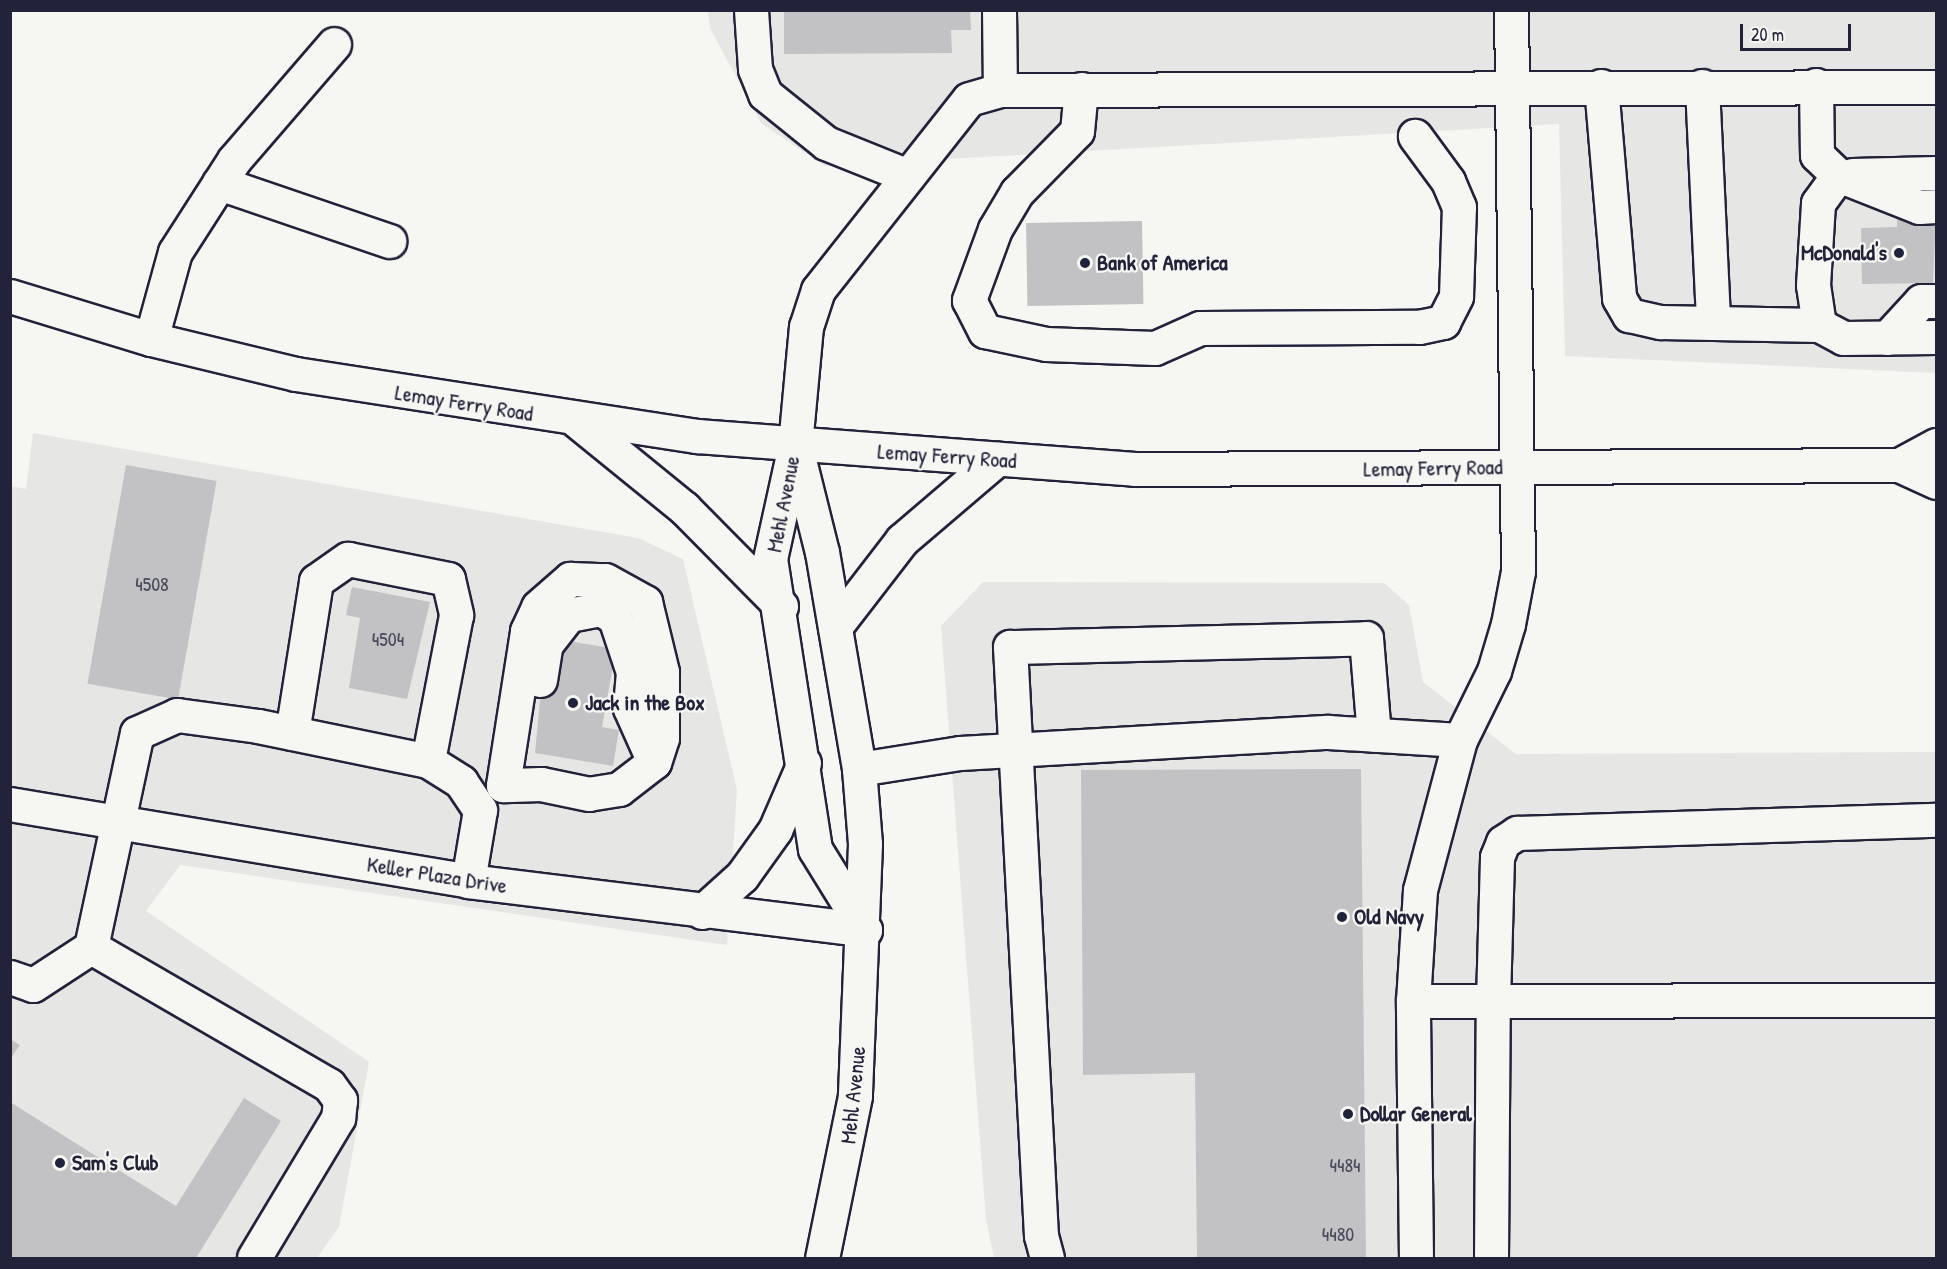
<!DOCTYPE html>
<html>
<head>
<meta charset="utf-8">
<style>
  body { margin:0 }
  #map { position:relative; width:1947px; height:1269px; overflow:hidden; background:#f6f6f2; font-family:"Patrick Hand",sans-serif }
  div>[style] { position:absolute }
  .built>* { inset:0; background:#e6e6e4 }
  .building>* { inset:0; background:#c2c2c4; transform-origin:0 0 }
  .roads { filter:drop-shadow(2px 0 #22223b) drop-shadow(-2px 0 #22223b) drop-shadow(0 2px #22223b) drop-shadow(0 -2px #22223b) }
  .minor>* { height:33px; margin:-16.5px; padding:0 16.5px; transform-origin:16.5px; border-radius:16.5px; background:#f6f6f2 }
  .major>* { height:33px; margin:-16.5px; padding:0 16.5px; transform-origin:16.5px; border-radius:16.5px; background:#f6f6f2 }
  .dots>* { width:16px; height:16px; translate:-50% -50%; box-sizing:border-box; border:3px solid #f6f6f2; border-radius:50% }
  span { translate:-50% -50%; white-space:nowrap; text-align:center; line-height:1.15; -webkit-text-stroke:4.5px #f6f6f2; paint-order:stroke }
  .number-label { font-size:20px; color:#4a4a5d }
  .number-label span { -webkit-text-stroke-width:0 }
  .poi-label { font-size:22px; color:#22223b; font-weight:700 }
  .right { translate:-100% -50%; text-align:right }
  .left { translate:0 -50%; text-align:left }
  .street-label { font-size:22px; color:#22223b }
  .frame { position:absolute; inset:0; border:12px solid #22223b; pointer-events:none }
  .scale { position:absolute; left:1740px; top:24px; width:111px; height:27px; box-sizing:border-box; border:3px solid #22223b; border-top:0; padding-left:8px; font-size:18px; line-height:21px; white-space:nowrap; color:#22223b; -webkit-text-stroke:4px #f6f6f2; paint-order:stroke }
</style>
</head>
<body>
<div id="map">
  <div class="built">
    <div style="clip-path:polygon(708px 11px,1936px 11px,1936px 373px,1565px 356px,1559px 124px,825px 166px,761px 123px,710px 28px)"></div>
    <div style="clip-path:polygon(33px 433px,638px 538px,683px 559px,737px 790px,727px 945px,180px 865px,146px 911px,369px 1062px,339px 1227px,317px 1258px,11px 1258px,10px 486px,26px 489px)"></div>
    <div style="clip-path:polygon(983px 582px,1384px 583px,1409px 605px,1423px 682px,1516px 754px,1936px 752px,1936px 1258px,994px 1258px,986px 1220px,941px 626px)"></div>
  </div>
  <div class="building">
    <div style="clip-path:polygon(784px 10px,970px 10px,971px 30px,951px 30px,952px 53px,784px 54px)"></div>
    <div style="clip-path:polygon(1936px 216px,1933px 283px,1862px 284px,1861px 228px,1897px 227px,1897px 217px)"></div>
    <div style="left:1142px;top:221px;width:83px;height:116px;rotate:89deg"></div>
    <div style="left:126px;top:465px;width:92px;height:222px;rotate:10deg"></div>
    <div style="clip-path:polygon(352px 587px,430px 602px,407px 699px,349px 688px,360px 618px,346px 615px)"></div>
    <div style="clip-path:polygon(556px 639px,616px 649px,602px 727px,619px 730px,613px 766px,535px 753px,542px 679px)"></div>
    <div style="clip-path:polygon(1361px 769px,1366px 1258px,1197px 1258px,1195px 1073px,1083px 1075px,1081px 770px)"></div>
    <div style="clip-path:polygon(10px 1039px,20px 1045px,10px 1059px)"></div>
    <div style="clip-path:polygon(244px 1098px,281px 1121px,196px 1258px,10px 1258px,10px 1102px,176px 1206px)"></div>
  </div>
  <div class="roads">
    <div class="minor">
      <div style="left:751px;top:10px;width:59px;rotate:86.1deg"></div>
      <div style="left:755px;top:69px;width:27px;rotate:68deg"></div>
      <div style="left:765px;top:94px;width:78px;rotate:38.8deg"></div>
      <div style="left:826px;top:143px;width:88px;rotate:21.9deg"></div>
      <div style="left:999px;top:10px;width:80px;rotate:89.3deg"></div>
      <div style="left:1816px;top:85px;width:70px;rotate:89.2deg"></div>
      <div style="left:1817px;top:155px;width:29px;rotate:44deg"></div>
      <div style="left:1838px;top:175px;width:87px;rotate:21.6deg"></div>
      <div style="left:1919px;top:207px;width:17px;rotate:-3deg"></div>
      <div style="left:1601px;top:86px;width:213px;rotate:85.1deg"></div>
      <div style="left:1619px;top:298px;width:20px;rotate:60deg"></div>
      <div style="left:1629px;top:315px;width:32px;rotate:13deg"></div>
      <div style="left:1660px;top:322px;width:159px;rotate:1.1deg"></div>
      <div style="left:1819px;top:325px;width:27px;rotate:28deg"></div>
      <div style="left:1843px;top:338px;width:93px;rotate:-0.6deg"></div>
      <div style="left:1702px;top:86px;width:237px;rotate:87.3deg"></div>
      <div style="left:1081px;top:89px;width:42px;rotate:95.4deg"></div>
      <div style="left:1077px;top:131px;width:86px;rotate:134.5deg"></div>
      <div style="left:1017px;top:192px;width:43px;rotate:120.7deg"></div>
      <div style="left:995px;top:229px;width:76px;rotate:110.1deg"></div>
      <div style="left:969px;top:300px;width:35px;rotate:63deg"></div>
      <div style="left:985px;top:331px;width:62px;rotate:12deg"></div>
      <div style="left:1046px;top:344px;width:109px;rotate:2.1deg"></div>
      <div style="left:1155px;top:348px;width:49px;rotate:-24deg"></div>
      <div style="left:1200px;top:328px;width:219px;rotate:-0.3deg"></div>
      <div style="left:1419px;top:327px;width:25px;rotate:-12deg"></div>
      <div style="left:1443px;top:322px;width:29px;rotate:-63deg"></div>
      <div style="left:1456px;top:296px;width:89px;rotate:-88.1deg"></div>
      <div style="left:1459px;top:207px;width:28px;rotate:-113deg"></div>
      <div style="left:1448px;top:181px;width:56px;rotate:-126.3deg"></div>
      <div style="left:1852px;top:175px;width:84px;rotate:-1.4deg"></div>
      <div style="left:219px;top:183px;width:180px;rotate:18.8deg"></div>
      <div style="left:1819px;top:325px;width:40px;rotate:-98.5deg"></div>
      <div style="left:1813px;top:285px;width:82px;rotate:-86.5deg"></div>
      <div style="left:1818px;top:203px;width:34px;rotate:-54deg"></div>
      <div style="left:1887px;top:338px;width:50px;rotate:-47.4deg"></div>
      <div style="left:1921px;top:301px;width:15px"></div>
      <div style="left:151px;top:339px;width:90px;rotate:-74.6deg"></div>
      <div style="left:175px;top:252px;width:109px;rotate:-57.3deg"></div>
      <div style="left:234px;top:160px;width:153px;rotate:-49.2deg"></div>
      <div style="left:797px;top:452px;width:103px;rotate:76deg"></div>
      <div style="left:822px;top:552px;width:220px;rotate:80.3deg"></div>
      <div style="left:859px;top:769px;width:75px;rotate:85.4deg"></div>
      <div style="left:865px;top:844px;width:252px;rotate:92.3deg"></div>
      <div style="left:855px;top:1096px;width:165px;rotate:101.5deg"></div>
      <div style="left:570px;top:579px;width:35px;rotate:2deg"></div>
      <div style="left:605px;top:580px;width:46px;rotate:28.8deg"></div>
      <div style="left:645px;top:602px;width:72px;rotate:76.3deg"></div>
      <div style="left:662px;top:672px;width:66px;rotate:90deg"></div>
      <div style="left:662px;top:738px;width:25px;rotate:108deg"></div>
      <div style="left:654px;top:762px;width:44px;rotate:142.4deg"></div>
      <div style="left:619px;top:789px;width:30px;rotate:171deg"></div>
      <div style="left:589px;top:794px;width:49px;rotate:-168.2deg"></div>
      <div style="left:541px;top:784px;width:38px;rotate:178deg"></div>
      <div style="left:503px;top:785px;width:156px;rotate:-81.1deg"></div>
      <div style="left:527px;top:631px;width:26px;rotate:-65deg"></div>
      <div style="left:538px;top:607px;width:43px;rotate:-41.2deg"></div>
      <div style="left:540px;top:680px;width:36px;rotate:-81deg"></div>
      <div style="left:546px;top:644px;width:37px;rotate:-52deg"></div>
      <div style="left:569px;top:615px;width:33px;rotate:-11deg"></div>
      <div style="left:601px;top:609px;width:17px;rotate:33deg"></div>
      <div style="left:615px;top:618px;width:57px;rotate:71.6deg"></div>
      <div style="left:633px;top:672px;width:36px;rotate:95deg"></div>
      <div style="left:630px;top:708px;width:59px;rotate:66deg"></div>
      <div style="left:292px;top:733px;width:154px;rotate:-81deg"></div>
      <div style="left:316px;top:581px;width:39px;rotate:-35deg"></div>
      <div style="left:348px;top:559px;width:102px;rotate:11.3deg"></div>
      <div style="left:448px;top:579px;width:37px;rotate:77deg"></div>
      <div style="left:456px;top:615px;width:149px;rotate:100.9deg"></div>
      <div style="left:859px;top:769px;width:102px;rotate:-9deg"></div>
      <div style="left:960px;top:753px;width:369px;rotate:-3.3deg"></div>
      <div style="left:1328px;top:732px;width:132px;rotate:3.5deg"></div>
      <div style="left:10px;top:804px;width:464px;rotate:9.5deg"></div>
      <div style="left:468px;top:881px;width:400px;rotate:7deg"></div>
      <div style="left:702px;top:912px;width:54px;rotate:-42deg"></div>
      <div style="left:742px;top:876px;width:57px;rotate:-54.3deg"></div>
      <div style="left:775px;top:830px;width:73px;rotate:-66.6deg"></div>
      <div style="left:865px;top:930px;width:95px;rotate:-121.7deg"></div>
      <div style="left:815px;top:849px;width:293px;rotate:-98.8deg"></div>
      <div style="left:770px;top:559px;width:117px;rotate:-77.6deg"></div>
      <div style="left:795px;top:445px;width:119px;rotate:-84.7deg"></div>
      <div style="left:806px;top:327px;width:39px;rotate:-72deg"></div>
      <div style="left:818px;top:290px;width:243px;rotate:-51.7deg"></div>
      <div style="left:969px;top:99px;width:32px;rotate:-16deg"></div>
      <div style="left:1000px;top:90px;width:936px;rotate:-0.18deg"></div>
      <div style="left:91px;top:947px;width:275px;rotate:30.1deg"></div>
      <div style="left:329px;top:1085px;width:19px;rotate:54deg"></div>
      <div style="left:340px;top:1100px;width:18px;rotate:96deg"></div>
      <div style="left:338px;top:1118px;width:163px;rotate:121deg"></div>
      <div style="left:10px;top:977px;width:24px;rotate:19deg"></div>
      <div style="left:33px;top:985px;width:69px;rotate:-33.2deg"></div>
      <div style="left:91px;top:947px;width:219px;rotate:-77.9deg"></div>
      <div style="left:137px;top:733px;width:44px;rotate:-24.2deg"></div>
      <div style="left:177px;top:715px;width:82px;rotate:7.7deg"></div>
      <div style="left:258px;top:726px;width:174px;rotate:11.6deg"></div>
      <div style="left:428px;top:761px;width:39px;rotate:32deg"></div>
      <div style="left:461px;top:782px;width:34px;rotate:56deg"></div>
      <div style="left:480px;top:810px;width:72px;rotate:99.6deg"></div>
      <div style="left:1413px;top:1001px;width:111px;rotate:-86.4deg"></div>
      <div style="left:1420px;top:890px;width:155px;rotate:-75.1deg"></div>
      <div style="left:1460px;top:740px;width:77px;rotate:-63.8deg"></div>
      <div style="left:1494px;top:671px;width:49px;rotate:-73.4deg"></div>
      <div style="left:1508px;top:624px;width:54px;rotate:-79.3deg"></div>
      <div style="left:1518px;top:571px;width:561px;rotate:-90.71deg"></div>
      <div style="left:1047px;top:1258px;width:23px;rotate:-105deg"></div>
      <div style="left:1041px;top:1236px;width:590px;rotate:-93.01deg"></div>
      <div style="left:1010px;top:647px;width:356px;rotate:-1.4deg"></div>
      <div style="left:1366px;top:638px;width:97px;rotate:85.3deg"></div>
      <div style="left:1416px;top:1258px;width:257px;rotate:-90.7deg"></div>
      <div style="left:1413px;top:1001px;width:523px;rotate:-0.11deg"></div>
      <div style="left:1491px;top:1258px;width:257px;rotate:-89.6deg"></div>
      <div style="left:1493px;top:1001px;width:144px;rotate:-88.4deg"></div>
      <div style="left:1497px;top:857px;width:16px;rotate:-68deg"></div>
      <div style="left:1503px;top:842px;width:17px;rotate:-33deg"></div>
      <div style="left:1517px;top:833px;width:419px;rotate:-1.8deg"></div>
    </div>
    <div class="major">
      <div style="left:10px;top:296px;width:147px;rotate:17deg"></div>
      <div style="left:151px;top:339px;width:149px;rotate:13.6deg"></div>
      <div style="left:296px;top:374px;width:406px;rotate:8.8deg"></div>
      <div style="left:697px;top:436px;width:439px;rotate:4.3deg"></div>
      <div style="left:1135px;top:469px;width:764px;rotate:-0.3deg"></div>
      <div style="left:1899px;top:465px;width:41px;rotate:24.7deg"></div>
      <div style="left:577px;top:421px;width:138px;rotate:39.1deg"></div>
      <div style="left:684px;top:508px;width:138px;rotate:45.3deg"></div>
      <div style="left:1899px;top:465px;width:42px;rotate:-28.4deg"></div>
      <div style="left:835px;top:627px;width:110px;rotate:-52.4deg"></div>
      <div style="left:902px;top:540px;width:125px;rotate:-40.5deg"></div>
    </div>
  </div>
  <div class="dots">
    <div style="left:1899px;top:253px;background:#22223b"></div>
    <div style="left:1085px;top:263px;background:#22223b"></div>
    <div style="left:573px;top:703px;background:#22223b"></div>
    <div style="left:1342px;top:917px;background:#22223b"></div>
    <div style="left:1348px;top:1114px;background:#22223b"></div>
    <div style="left:60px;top:1163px;background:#22223b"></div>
  </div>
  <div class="number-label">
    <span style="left:152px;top:583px">4508</span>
    <span style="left:388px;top:638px">4504</span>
    <span style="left:1345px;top:1164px">4484</span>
    <span style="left:1338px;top:1233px">4480</span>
  </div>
  <div class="poi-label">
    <span class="right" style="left:1887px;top:253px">McDonald's</span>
    <span class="left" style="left:1097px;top:263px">Bank of America</span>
    <span class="left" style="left:585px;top:703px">Jack in the Box</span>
    <span class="left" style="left:1354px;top:917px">Old Navy</span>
    <span class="left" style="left:1360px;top:1114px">Dollar General</span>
    <span class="left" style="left:72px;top:1163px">Sam's Club</span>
  </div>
  <div class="street-label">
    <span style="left:464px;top:403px;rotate:9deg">Lemay Ferry Road</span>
    <span style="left:947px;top:456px;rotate:4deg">Lemay Ferry Road</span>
    <span style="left:1433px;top:468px;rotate:-1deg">Lemay Ferry Road</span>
    <span style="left:783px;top:504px;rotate:-79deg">Mehl Avenue</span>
    <span style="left:437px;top:875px;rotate:9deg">Keller Plaza Drive</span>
    <span style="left:853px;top:1095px;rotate:-84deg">Mehl Avenue</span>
  </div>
  <div class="frame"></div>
  <div class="scale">20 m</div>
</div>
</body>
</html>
